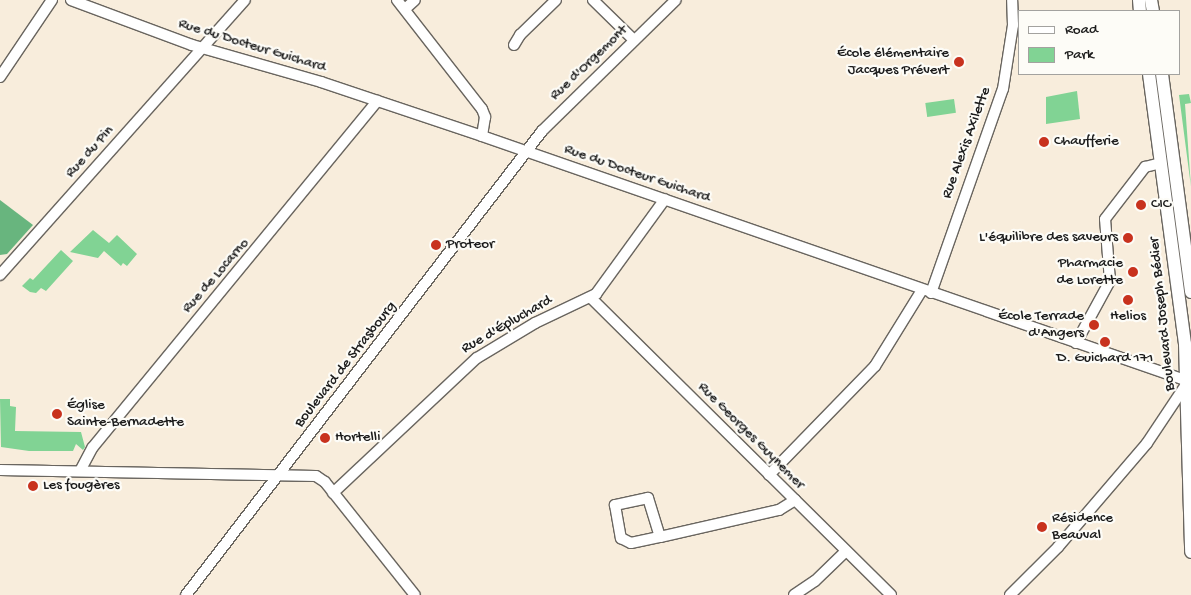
<!DOCTYPE html>
<html>
<head>
<meta charset="utf-8">
<style>
  body { margin:0 }
  #map { position:relative; width:1191px; height:595px; overflow:hidden; background:#f8eddc; font-family:"Gochi Hand",sans-serif }
  div>[style] { position:absolute }
  .green>* { inset:0; background:#81d394; transform-origin:0 0 }
  .forest>* { inset:0; background:#68b57e }
  .roads { filter:drop-shadow(1px 0 #69655f) drop-shadow(-1px 0 #69655f) drop-shadow(0 1px #69655f) drop-shadow(0 -1px #69655f) }
  .minor>* { height:10px; margin:-5px; padding:0 5px; transform-origin:5px; border-radius:5px; background:#fff }
  .major>* { height:12px; margin:-6px; padding:0 6px; transform-origin:6px; border-radius:6px; background:#fff }
  .dots>* { width:14px; height:14px; translate:-50% -50%; box-sizing:border-box; border:2px solid #fdfcf7; border-radius:50% }
  span { translate:-50% -50%; white-space:nowrap; text-align:center; line-height:1.15; -webkit-text-stroke:4.5px #fdfcf7; paint-order:stroke }
  .street-label { font-size:15px; color:#1c1c1c }
  .poi-label { font-size:15px; color:#1c1c1c }
  .right { translate:-100% -50%; text-align:right }
  .left { translate:0 -50%; text-align:left }
  .legend { position:absolute; left:1018px; top:10px; width:162px; height:65px; box-sizing:border-box; background:#fdfcf7; border:1px solid #a3a29f; margin:0; padding:6px 9px; list-style:none; font-size:15px; color:#1c1c1c }
  .legend li { display:flex; align-items:center; gap:10px; height:25px }
  .legend b { width:25px; border:1px solid #a3a29f }
</style>
</head>
<body>
<div id="map">
  <div class="green">
    <div style="clip-path:polygon(1077px 91px,1080px 119px,1046px 124px,1046px 97px)"></div>
    <div style="clip-path:polygon(1189px 94px,1191px 103px,1185px 104px,1191px 187px,1179px 95px)"></div>
    <div style="left:954px;top:99px;width:14px;height:29px;rotate:82deg"></div>
    <div style="clip-path:polygon(93px 230px,109px 243px,117px 235px,137px 254px,127px 266px,123px 263px,121px 266px,104px 251px,98px 258px,70px 252px)"></div>
    <div style="clip-path:polygon(61px 250px,73px 261px,46px 291px,41px 288px,36px 293px,30px 292px,22px 286px,30px 278px,33px 280px)"></div>
    <div style="clip-path:polygon(0 399px,10px 399px,10px 406px,16px 407px,15px 431px,81px 432px,85px 447px,83px 450px,76px 444px,73px 451px,29px 451px,1px 447px)"></div>
  </div>
  <div class="forest">
    <div style="clip-path:polygon(0 200px,33px 225px,7px 254px,0 255px)"></div>
  </div>
  <div class="roads">
    <div class="minor">
      <div style="left:71px;top:0;width:129px;rotate:20.4deg"></div>
      <div style="left:192px;top:45px;width:134px;rotate:16deg"></div>
      <div style="left:321px;top:82px;width:170px;rotate:18.5deg"></div>
      <div style="left:482px;top:136px;width:750px;rotate:19.14deg"></div>
      <div style="left:397px;top:0;width:138px;rotate:52.1deg"></div>
      <div style="left:482px;top:109px;width:9px;rotate:69deg"></div>
      <div style="left:485px;top:117px;width:19px;rotate:99deg"></div>
      <div style="left:593px;top:0;width:57px;rotate:44.3deg"></div>
      <div style="left:405px;top:9px;width:13px;rotate:-42deg"></div>
      <div style="left:514px;top:45px;width:12px;rotate:-59deg"></div>
      <div style="left:520px;top:35px;width:50px;rotate:-44.2deg"></div>
      <div style="left:0;top:77px;width:93px;rotate:-56deg"></div>
      <div style="left:0;top:275px;width:368px;rotate:-48.3deg"></div>
      <div style="left:931px;top:293px;width:216px;rotate:-70.6deg"></div>
      <div style="left:1003px;top:89px;width:65px;rotate:-81.1deg"></div>
      <div style="left:1013px;top:25px;width:25px;rotate:-92deg"></div>
      <div style="left:591px;top:298px;width:422px;rotate:44.7deg"></div>
      <div style="left:1076px;top:343px;width:71px;rotate:-61.3deg"></div>
      <div style="left:1110px;top:281px;width:62px;rotate:-94.6deg"></div>
      <div style="left:1105px;top:219px;width:66px;rotate:-52.4deg"></div>
      <div style="left:1145px;top:167px;width:16px;rotate:-14deg"></div>
      <div style="left:0;top:470px;width:316px;rotate:1.1deg"></div>
      <div style="left:316px;top:476px;width:11px;rotate:34deg"></div>
      <div style="left:325px;top:482px;width:144px;rotate:51.5deg"></div>
      <div style="left:80px;top:471px;width:27px;rotate:-62deg"></div>
      <div style="left:93px;top:447px;width:448px;rotate:-50.6deg"></div>
      <div style="left:769px;top:475px;width:152px;rotate:-45.8deg"></div>
      <div style="left:875px;top:366px;width:89px;rotate:-58.3deg"></div>
      <div style="left:333px;top:493px;width:197px;rotate:-43.2deg"></div>
      <div style="left:477px;top:358px;width:68px;rotate:-31.1deg"></div>
      <div style="left:535px;top:323px;width:68px;rotate:-25.4deg"></div>
      <div style="left:596px;top:294px;width:117px;rotate:-54deg"></div>
      <div style="left:660px;top:537px;width:41px;rotate:-107.1deg"></div>
      <div style="left:648px;top:498px;width:34px;rotate:168deg"></div>
      <div style="left:615px;top:505px;width:34px;rotate:80deg"></div>
      <div style="left:621px;top:538px;width:11px;rotate:27deg"></div>
      <div style="left:631px;top:543px;width:30px;rotate:-12deg"></div>
      <div style="left:660px;top:537px;width:122px;rotate:-12.8deg"></div>
      <div style="left:779px;top:510px;width:19px;rotate:-32deg"></div>
      <div style="left:186px;top:595px;width:585px;rotate:-52.5deg"></div>
      <div style="left:542px;top:131px;width:187px;rotate:-44.4deg"></div>
      <div style="left:794px;top:595px;width:25px;rotate:-34deg"></div>
      <div style="left:815px;top:581px;width:43px;rotate:-44.1deg"></div>
      <div style="left:1010px;top:595px;width:68px;rotate:-45deg"></div>
      <div style="left:1058px;top:547px;width:137px;rotate:-49.4deg"></div>
      <div style="left:1147px;top:443px;width:72px;rotate:-56.3deg"></div>
    </div>
    <div class="major">
      <div style="left:1139px;top:0;width:11px;rotate:85deg"></div>
      <div style="left:1151px;top:0;width:11px;rotate:80deg"></div>
      <div style="left:1149px;top:74px;width:272px;rotate:82.4deg"></div>
      <div style="left:1185px;top:344px;width:208px;rotate:88.3deg"></div>
      <div style="left:1162px;top:74px;width:220px;rotate:82.4deg"></div>
    </div>
  </div>
  <div class="dots">
    <div style="left:959px;top:62px;background:#c8321e"></div>
    <div style="left:1044px;top:142px;background:#c8321e"></div>
    <div style="left:1141px;top:205px;background:#c8321e"></div>
    <div style="left:1128px;top:238px;background:#c8321e"></div>
    <div style="left:436px;top:245px;background:#c8321e"></div>
    <div style="left:1133px;top:272px;background:#c8321e"></div>
    <div style="left:1128px;top:300px;background:#c8321e"></div>
    <div style="left:1094px;top:325px;background:#c8321e"></div>
    <div style="left:1105px;top:342px;background:#c8321e"></div>
    <div style="left:57px;top:414px;background:#c8321e"></div>
    <div style="left:325px;top:438px;background:#c8321e"></div>
    <div style="left:33px;top:486px;background:#c8321e"></div>
    <div style="left:1042px;top:527px;background:#c8321e"></div>
  </div>
  <div class="street-label">
    <span style="left:252px;top:46px;rotate:17deg">Rue du Docteur Guichard</span>
    <span style="left:589px;top:63px;rotate:-44deg">Rue d'Orgemont</span>
    <span style="left:967px;top:143px;rotate:-70deg">Rue Alexis Axilette</span>
    <span style="left:90px;top:152px;rotate:-48deg">Rue du Pin</span>
    <span style="left:637px;top:174px;rotate:19deg">Rue du Docteur Guichard</span>
    <span style="left:216px;top:276px;rotate:-49deg">Rue de Locarno</span>
    <span style="left:1163px;top:314px;rotate:-96deg">Boulevard Joseph Bédier</span>
    <span style="left:507px;top:325px;rotate:-30deg">Rue d'Épluchard</span>
    <span style="left:346px;top:365px;rotate:-52deg">Boulevard de Strasbourg</span>
    <span style="left:751px;top:436px;rotate:45deg">Rue Georges Guynemer</span>
  </div>
  <div class="poi-label">
    <span class="right" style="left:949px;top:62px">École élémentaire<br>Jacques Prévert</span>
    <span class="left" style="left:1054px;top:142px">Chaufferie</span>
    <span class="left" style="left:1151px;top:205px">CIC</span>
    <span class="right" style="left:1118px;top:238px">L'équilibre des saveurs</span>
    <span class="left" style="left:446px;top:245px">Proteor</span>
    <span class="right" style="left:1123px;top:272px">Pharmacie<br>de Lorette</span>
    <span class="right" style="left:1084px;top:325px">École Terrade<br>d'Angers</span>
    <span style="left:1128px;top:317px">Helios</span>
    <span style="left:1105px;top:359px">D. Guichard 171</span>
    <span class="left" style="left:67px;top:414px">Église<br>Sainte-Bernadette</span>
    <span class="left" style="left:335px;top:438px">Hortelli</span>
    <span class="left" style="left:43px;top:486px">Les fougères</span>
    <span class="left" style="left:1052px;top:527px">Résidence<br>Beauval</span>
  </div>
  <ul class="legend">
  <li><b style="height:6px;background:#fff"></b>Road</li>
  <li><b style="height:14px;background:#81d394"></b>Park</li>
  </ul>
</div>
</body>
</html>
